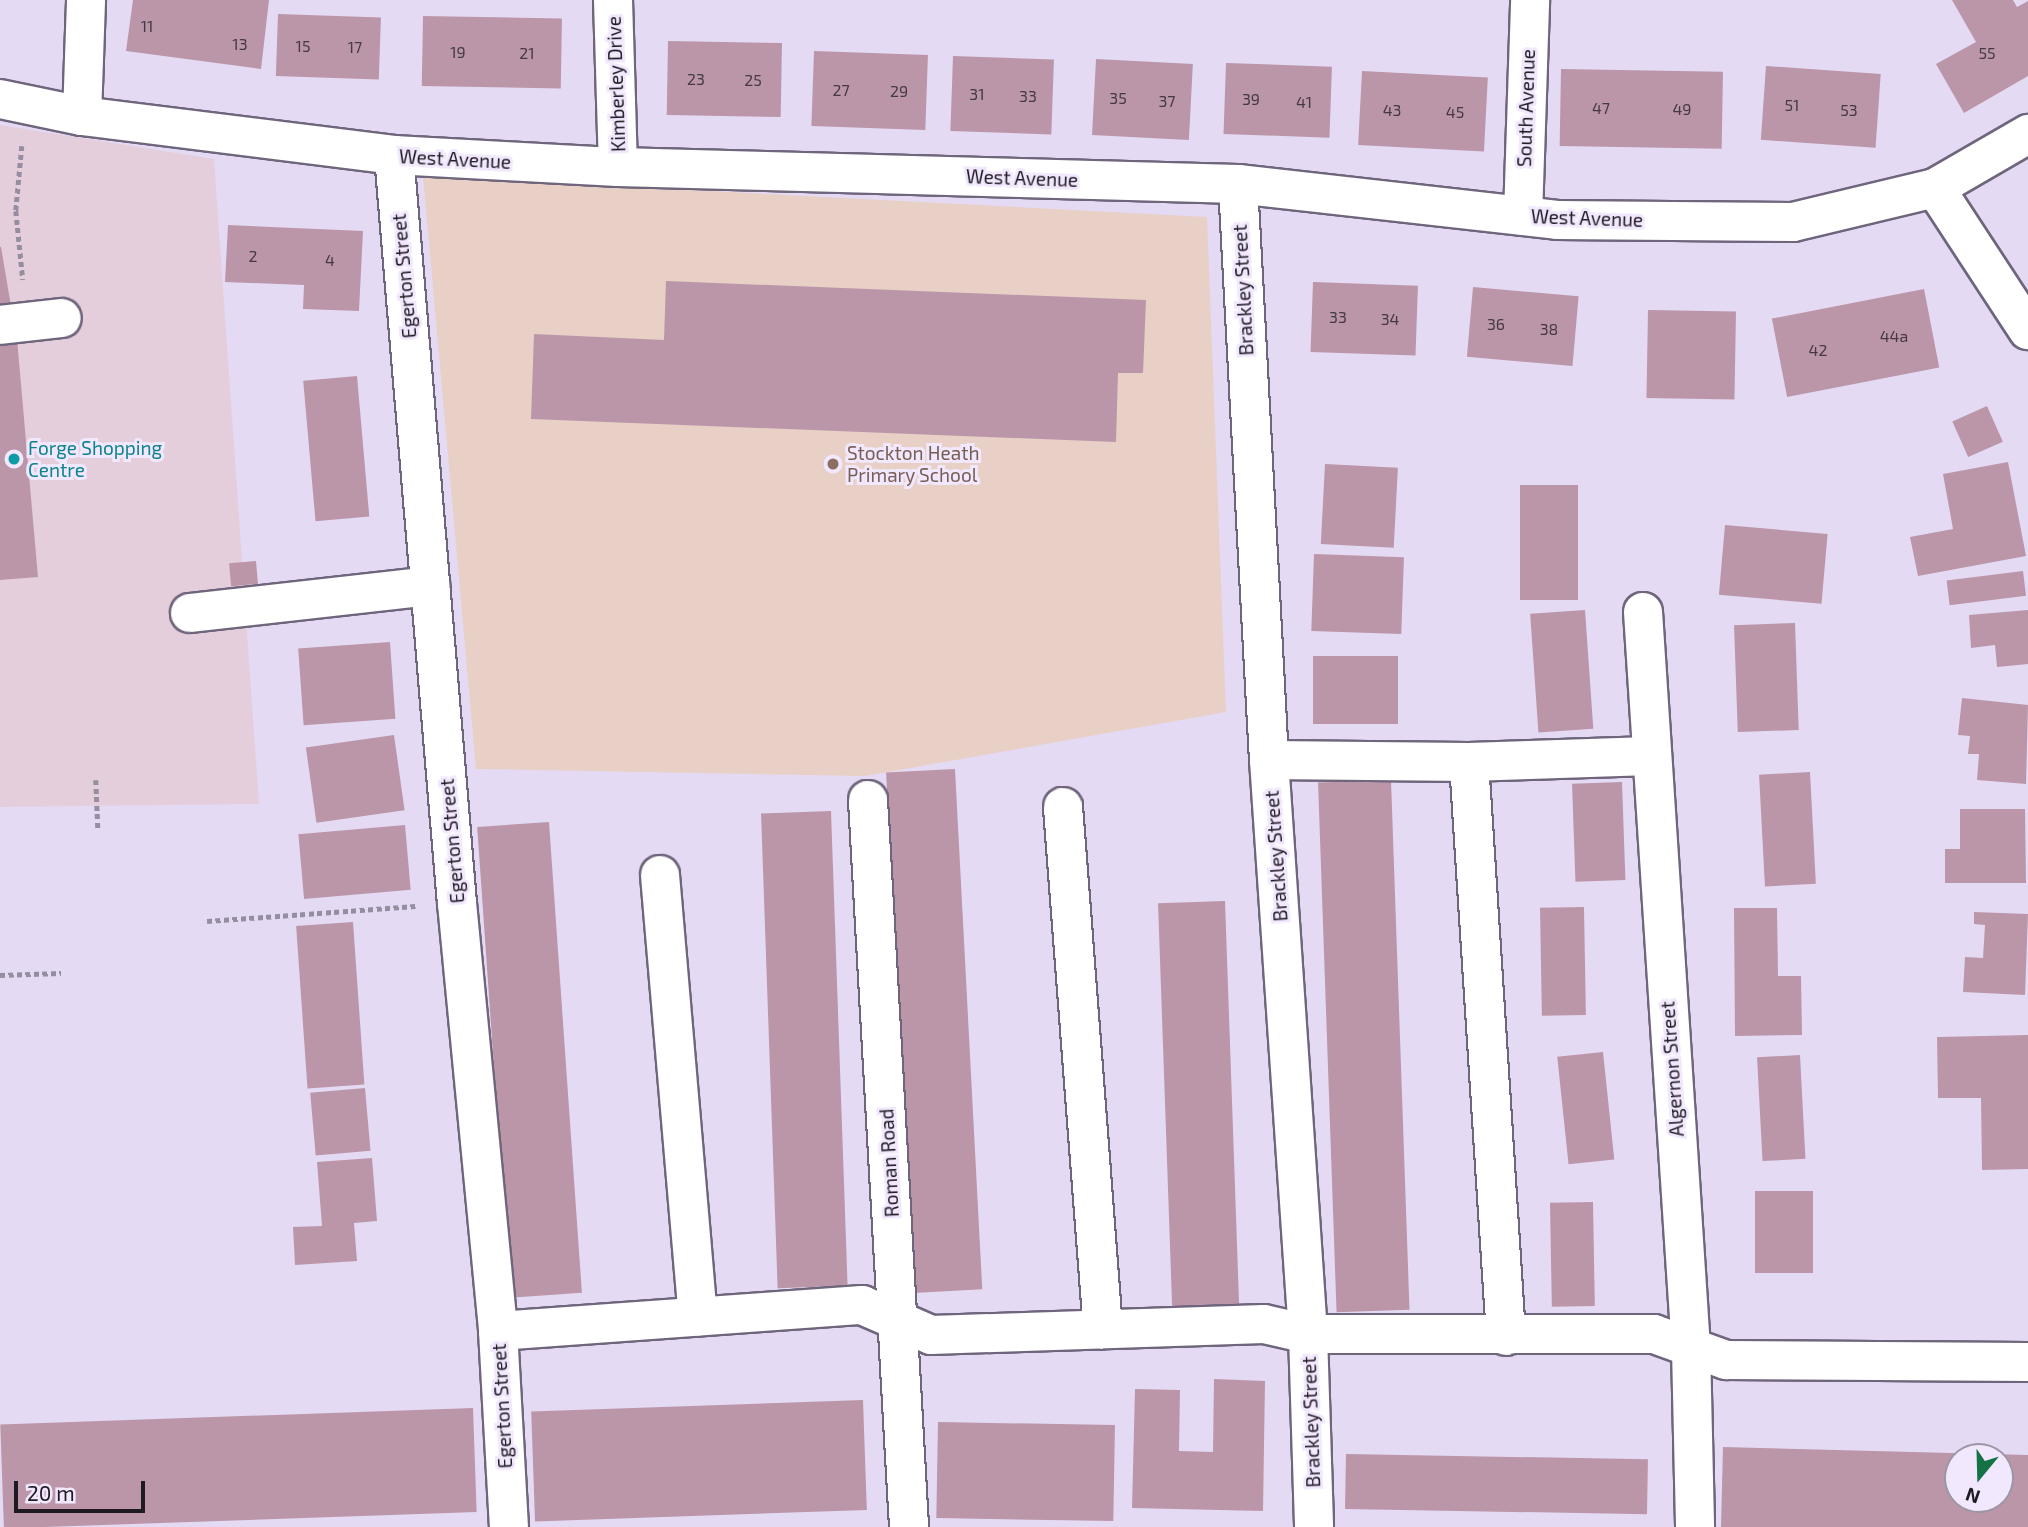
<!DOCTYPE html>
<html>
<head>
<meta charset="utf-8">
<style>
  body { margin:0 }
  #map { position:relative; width:2028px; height:1527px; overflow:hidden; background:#e5daf4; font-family:"Exo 2",sans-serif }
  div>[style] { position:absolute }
  .commercial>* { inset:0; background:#e4cedc }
  .education>* { inset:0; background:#e8d0c6 }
  .building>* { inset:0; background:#bb96a9; transform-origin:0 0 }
  .path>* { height:4.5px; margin-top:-2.25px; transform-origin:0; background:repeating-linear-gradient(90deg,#958da0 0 5px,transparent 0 8.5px) }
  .roads { filter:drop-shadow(2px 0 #6f657c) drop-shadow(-2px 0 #6f657c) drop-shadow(0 2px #6f657c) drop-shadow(0 -2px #6f657c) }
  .minor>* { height:38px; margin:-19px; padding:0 19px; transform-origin:19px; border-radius:19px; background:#fff }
  .dots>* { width:19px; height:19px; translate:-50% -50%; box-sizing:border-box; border:4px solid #f1e8fd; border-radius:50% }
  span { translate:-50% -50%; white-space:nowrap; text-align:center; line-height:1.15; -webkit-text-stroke:6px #f1e8fd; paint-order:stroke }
  .number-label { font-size:16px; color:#453944 }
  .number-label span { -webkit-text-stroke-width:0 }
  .street-label { font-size:19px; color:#1e1a23 }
  .culture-label { font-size:19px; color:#0d838f }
  .left { translate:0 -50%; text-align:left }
  .education-label { font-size:19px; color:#785e54 }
  .north { position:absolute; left:1944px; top:1443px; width:70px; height:70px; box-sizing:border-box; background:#f1e8fd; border:2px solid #9d96a6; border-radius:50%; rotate:199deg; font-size:19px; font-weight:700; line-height:28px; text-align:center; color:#1e1a23 }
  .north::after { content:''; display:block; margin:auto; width:24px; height:32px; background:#157247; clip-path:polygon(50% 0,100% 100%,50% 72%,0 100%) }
  .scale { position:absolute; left:14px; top:1481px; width:131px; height:32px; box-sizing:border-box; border:4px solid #1e1a23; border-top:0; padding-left:9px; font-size:21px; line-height:24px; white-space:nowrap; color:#1e1a23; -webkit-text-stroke:5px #f1e8fd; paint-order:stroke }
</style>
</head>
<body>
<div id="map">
  <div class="commercial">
    <div style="clip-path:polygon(0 125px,214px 159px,259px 804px,0 807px)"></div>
  </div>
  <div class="education">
    <div style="clip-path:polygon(423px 176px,1207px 217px,1226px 712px,865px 776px,476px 769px)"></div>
  </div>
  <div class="building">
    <div style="clip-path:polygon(133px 0,269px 0,261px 69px,126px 51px)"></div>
    <div style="clip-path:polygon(1952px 0,2013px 0,2017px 7px,2028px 1px,2028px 76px,1964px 113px,1936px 64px,1976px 42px)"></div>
    <div style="left:278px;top:14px;width:103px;height:62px;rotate:2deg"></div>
    <div style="left:423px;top:16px;width:139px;height:70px;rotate:1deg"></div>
    <div style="left:668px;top:41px;width:114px;height:74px;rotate:1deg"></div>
    <div style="left:814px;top:51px;width:114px;height:75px;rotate:2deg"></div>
    <div style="left:953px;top:56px;width:101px;height:75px;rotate:2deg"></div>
    <div style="left:1096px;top:59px;width:97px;height:76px;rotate:3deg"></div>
    <div style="left:1226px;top:63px;width:106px;height:71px;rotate:2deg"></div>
    <div style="left:1766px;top:66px;width:115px;height:74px;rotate:4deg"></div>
    <div style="left:1561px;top:69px;width:162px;height:77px;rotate:1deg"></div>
    <div style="left:1362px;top:71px;width:126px;height:74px;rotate:3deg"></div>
    <div style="clip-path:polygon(228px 225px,363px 231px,359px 311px,303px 309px,304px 285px,225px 282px)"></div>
    <div style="clip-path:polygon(0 247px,1px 247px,12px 312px,0 313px)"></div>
    <div style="clip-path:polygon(666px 281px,1146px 300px,1143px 373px,1118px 373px,1116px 442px,531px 419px,534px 334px,664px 340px)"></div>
    <div style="left:1313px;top:282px;width:105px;height:70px;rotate:2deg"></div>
    <div style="left:1473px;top:287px;width:106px;height:70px;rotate:5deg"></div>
    <div style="left:1924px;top:289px;width:80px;height:155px;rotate:79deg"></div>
    <div style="left:1648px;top:310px;width:88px;height:88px;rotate:1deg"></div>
    <div style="clip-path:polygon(17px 339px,38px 577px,0 580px,0 340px)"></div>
    <div style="left:357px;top:376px;width:141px;height:54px;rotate:85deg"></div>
    <div style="left:1987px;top:406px;width:39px;height:38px;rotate:66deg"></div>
    <div style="clip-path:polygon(2008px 462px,2026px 556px,1918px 576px,1910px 537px,1953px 529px,1943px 474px)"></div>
    <div style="left:1325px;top:464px;width:73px;height:80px;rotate:3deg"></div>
    <div style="left:1520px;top:485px;width:58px;height:115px"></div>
    <div style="left:1725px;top:525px;width:103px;height:70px;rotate:5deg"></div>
    <div style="left:1314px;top:554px;width:90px;height:77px;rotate:2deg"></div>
    <div style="left:256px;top:561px;width:23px;height:27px;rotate:85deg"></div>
    <div style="left:2023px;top:571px;width:25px;height:77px;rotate:83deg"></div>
    <div style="left:1585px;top:610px;width:119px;height:55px;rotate:86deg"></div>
    <div style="clip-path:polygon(2028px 610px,2028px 664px,1997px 667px,1995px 645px,1971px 648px,1969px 615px)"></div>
    <div style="left:1795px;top:623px;width:107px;height:61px;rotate:88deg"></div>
    <div style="left:390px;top:642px;width:77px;height:92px;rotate:86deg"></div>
    <div style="left:1313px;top:656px;width:85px;height:68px"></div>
    <div style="clip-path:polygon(1962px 698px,2028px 705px,2026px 784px,1977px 780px,1979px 754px,1968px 754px,1970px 736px,1958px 735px)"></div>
    <div style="left:394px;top:735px;width:76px;height:89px;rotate:82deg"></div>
    <div style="left:955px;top:769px;width:521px;height:69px;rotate:87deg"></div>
    <div style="left:1810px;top:772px;width:112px;height:51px;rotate:87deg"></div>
    <div style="left:1391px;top:780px;width:530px;height:73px;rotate:88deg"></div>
    <div style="left:1622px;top:782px;width:98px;height:50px;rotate:88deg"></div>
    <div style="clip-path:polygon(1960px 809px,2025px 809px,2026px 883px,1945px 883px,1945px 849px,1960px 849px)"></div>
    <div style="left:831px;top:811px;width:475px;height:70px;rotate:88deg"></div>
    <div style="left:549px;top:822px;width:472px;height:72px;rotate:86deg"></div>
    <div style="left:405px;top:825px;width:65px;height:107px;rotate:85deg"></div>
    <div style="left:1225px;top:901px;width:409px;height:67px;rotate:88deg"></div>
    <div style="left:1584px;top:907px;width:108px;height:44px;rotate:89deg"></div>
    <div style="clip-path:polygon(1734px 908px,1777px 908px,1778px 976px,1801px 976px,1802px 1035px,1735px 1036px)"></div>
    <div style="clip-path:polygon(1974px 912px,2028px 914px,2025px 995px,1963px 992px,1965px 957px,1983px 958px,1985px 925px,1974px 924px)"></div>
    <div style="left:353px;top:922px;width:163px;height:57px;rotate:86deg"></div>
    <div style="clip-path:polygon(2028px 1035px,2028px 1169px,1982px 1170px,1981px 1098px,1938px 1098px,1937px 1037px)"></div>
    <div style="left:1603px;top:1052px;width:108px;height:46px;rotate:84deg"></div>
    <div style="left:1800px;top:1055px;width:104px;height:43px;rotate:87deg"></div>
    <div style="left:365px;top:1088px;width:63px;height:55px;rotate:85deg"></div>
    <div style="clip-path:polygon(372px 1158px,377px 1221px,354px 1223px,357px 1261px,295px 1265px,293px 1227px,322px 1226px,317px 1162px)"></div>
    <div style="left:1755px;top:1191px;width:58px;height:82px"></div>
    <div style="left:1593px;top:1202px;width:104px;height:43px;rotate:89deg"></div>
    <div style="clip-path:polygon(1214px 1379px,1265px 1381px,1263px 1511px,1132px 1508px,1135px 1389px,1180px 1390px,1179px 1451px,1213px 1452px)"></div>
    <div style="left:863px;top:1400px;width:110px;height:332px;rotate:88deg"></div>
    <div style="left:473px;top:1408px;width:104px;height:473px;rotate:88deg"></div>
    <div style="left:938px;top:1422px;width:177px;height:96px;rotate:1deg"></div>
    <div style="clip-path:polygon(evenodd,1723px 1447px,2028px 1455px,2028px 1527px,1721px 1527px,1723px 1447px,1958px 1457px,2000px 1457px,2000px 1499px,1958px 1499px,1958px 1457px)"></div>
    <div style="left:1346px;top:1454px;width:302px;height:55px;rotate:1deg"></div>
  </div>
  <div class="path">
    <div style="left:22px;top:146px;width:65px;rotate:95.3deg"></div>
    <div style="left:16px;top:211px;width:69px;rotate:84.2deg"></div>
    <div style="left:96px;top:780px;width:48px;rotate:87.6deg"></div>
    <div style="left:207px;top:921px;width:209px;rotate:-4.1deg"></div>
    <div style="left:0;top:975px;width:61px;rotate:-1.9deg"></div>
  </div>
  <div class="roads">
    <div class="minor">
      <div style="left:613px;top:0;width:167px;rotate:88.3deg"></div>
      <div style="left:0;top:99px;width:84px;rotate:11.7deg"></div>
      <div style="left:82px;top:116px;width:314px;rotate:7.1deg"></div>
      <div style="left:394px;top:155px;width:224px;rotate:3.1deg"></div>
      <div style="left:618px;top:167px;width:620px;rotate:1.57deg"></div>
      <div style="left:1238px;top:184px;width:321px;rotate:6.4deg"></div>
      <div style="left:1557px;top:220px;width:236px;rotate:0.5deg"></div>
      <div style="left:1793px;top:222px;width:146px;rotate:-13.5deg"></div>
      <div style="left:1935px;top:188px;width:108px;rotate:-30.1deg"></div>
      <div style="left:82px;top:116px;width:116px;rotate:-88deg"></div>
      <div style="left:394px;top:155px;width:751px;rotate:85.19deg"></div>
      <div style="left:457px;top:903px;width:430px;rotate:84.5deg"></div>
      <div style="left:498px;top:1331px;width:196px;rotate:86.8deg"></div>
      <div style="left:1238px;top:184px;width:577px;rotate:86.92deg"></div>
      <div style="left:1269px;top:760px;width:575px;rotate:86.11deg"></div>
      <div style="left:1308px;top:1334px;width:193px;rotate:88.2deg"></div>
      <div style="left:1935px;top:188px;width:170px;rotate:56.8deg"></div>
      <div style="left:1523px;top:216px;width:216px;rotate:-88.1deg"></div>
      <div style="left:0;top:325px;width:62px;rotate:-6.4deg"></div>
      <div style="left:1643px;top:612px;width:738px;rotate:86.27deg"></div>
      <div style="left:1691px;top:1348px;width:179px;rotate:88.7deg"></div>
      <div style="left:190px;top:613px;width:242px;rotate:-6.4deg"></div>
      <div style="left:1269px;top:760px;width:200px;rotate:0.6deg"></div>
      <div style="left:1469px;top:762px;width:181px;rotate:-1.9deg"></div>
      <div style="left:1469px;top:762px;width:575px;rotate:86.31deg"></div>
      <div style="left:868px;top:800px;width:728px;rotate:86.77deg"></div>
      <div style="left:1063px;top:807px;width:524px;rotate:85.62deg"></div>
      <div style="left:660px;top:875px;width:443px;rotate:85.1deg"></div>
      <div style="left:498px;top:1331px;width:365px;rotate:-4.1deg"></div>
      <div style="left:862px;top:1305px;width:75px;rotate:23.5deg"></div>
      <div style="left:931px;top:1335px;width:333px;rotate:-1.9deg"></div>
      <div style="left:1264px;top:1324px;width:45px;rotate:12.8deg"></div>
      <div style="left:1308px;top:1334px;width:346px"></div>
      <div style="left:1654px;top:1334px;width:77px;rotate:19.9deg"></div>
      <div style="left:1726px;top:1360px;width:302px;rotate:0.4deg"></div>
    </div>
  </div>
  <div class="dots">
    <div style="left:14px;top:459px;background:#0f9aa8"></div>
    <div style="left:833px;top:464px;background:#8d6e63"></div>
  </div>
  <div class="number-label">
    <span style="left:147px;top:26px">11</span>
    <span style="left:240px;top:44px">13</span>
    <span style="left:303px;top:46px">15</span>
    <span style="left:355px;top:47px">17</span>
    <span style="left:458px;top:52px">19</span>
    <span style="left:527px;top:53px">21</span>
    <span style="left:1987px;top:53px">55</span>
    <span style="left:696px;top:79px">23</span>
    <span style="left:753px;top:80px">25</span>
    <span style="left:841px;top:90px">27</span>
    <span style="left:899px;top:91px">29</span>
    <span style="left:977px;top:94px">31</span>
    <span style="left:1028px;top:96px">33</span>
    <span style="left:1118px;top:98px">35</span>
    <span style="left:1251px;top:99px">39</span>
    <span style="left:1167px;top:101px">37</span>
    <span style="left:1304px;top:102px">41</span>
    <span style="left:1792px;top:105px">51</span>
    <span style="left:1601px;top:108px">47</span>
    <span style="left:1682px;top:109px">49</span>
    <span style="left:1392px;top:110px">43</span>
    <span style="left:1849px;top:110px">53</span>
    <span style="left:1455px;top:112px">45</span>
    <span style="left:253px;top:256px">2</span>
    <span style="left:330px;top:260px">4</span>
    <span style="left:1338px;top:317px">33</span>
    <span style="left:1390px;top:319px">34</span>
    <span style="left:1496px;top:324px">36</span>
    <span style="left:1549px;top:329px">38</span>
    <span style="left:1894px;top:336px">44a</span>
    <span style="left:1818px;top:350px">42</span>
  </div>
  <div class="street-label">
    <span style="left:616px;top:84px;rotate:-92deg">Kimberley Drive</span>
    <span style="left:1526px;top:108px;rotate:-88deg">South Avenue</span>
    <span style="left:455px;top:159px;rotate:3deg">West Avenue</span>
    <span style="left:1022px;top:178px;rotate:2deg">West Avenue</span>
    <span style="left:1587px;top:218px;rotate:2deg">West Avenue</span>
    <span style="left:404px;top:276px;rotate:-95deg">Egerton Street</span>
    <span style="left:1243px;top:290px;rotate:-93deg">Brackley Street</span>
    <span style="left:452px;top:841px;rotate:-95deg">Egerton Street</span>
    <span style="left:1276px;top:856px;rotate:-94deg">Brackley Street</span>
    <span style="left:1672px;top:1069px;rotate:-94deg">Algernon Street</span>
    <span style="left:889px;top:1163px;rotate:-93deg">Roman Road</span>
    <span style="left:502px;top:1406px;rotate:-93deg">Egerton Street</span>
    <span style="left:1311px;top:1422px;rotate:-92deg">Brackley Street</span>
  </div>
  <div class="culture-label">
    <span class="left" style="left:28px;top:459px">Forge Shopping<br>Centre</span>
  </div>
  <div class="education-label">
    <span class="left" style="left:847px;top:464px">Stockton Heath<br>Primary School</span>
  </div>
  <div class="north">N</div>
  <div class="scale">20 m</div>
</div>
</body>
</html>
